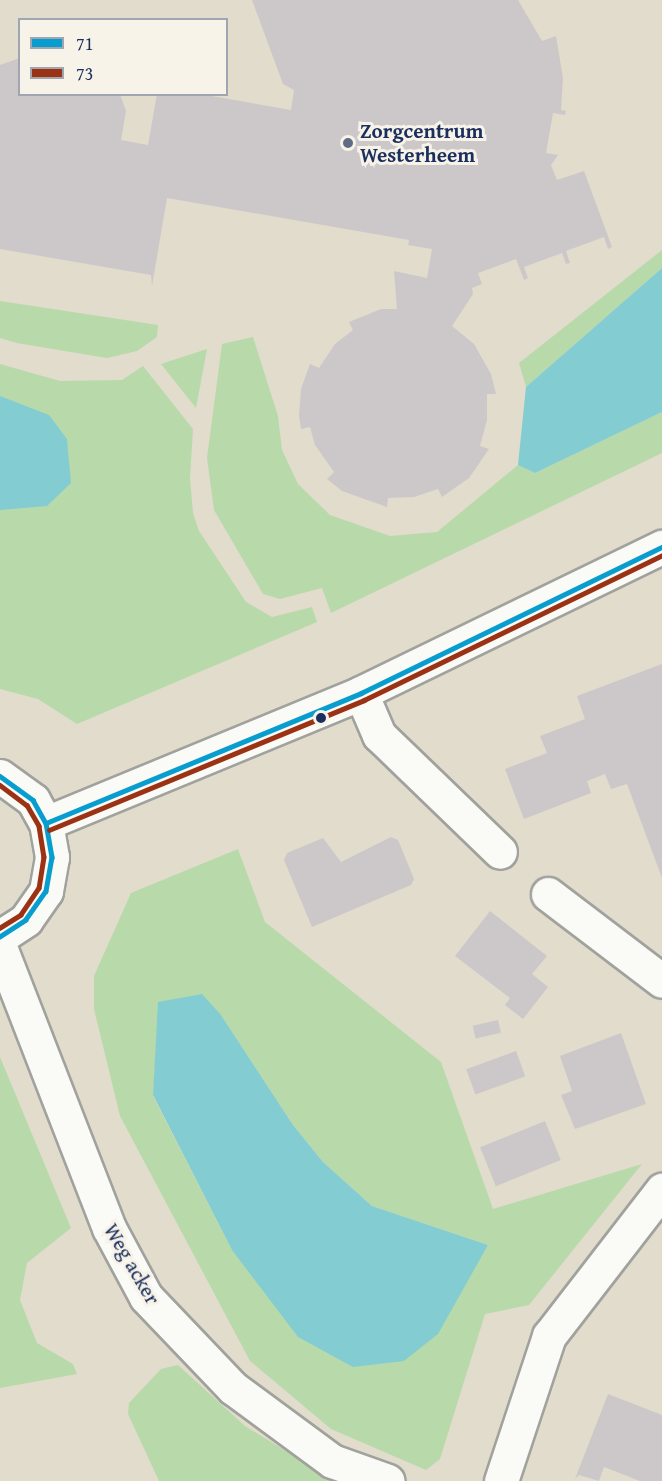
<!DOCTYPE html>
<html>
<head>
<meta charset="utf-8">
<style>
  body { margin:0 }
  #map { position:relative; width:662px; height:1481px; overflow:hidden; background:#e1dccb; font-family:"Gentium Book Plus",serif }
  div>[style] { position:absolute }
  .green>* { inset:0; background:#b8daab }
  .water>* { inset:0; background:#83ccd2 }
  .building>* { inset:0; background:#ccc8ca; transform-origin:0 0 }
  .roads { filter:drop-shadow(2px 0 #a1a19d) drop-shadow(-2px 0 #a1a19d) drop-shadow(0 2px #a1a19d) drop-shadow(0 -2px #a1a19d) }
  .minor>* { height:33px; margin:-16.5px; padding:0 16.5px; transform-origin:16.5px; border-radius:16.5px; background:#fafaf7 }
  .secondary>* { height:33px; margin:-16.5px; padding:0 16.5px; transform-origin:16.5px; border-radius:16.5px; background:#fafaf7 }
  .bus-1>* { height:4.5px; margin:-2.25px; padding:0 2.25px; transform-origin:2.25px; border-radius:2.25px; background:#089dcf }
  .bus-2>* { height:4.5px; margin:-2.25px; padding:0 2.25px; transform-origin:2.25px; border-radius:2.25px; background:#9b3214 }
  .dots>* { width:16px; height:16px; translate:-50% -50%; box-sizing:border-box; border:3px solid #f7f3e8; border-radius:50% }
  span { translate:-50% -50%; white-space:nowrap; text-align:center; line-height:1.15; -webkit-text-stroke:6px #f7f3e8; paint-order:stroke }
  .poi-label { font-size:21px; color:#1b2f5e; font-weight:700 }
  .left { translate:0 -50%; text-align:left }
  .street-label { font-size:21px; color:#1b2f5e }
  .legend { position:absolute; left:18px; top:18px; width:210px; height:78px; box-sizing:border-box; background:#f7f3e8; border:2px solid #9fa5b1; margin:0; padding:8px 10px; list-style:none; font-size:18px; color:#1b2f5e }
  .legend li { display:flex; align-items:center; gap:12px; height:30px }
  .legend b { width:30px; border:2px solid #9fa5b1 }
</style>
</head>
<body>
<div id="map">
  <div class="green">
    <div style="clip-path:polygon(662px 250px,662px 268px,526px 387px,519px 363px)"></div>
    <div style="clip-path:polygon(0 301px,158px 325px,157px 337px,137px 351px,107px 358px,17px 343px,0 338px)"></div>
    <div style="clip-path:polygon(253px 337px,278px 416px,282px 450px,298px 484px,330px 515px,390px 536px,437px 532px,518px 465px,535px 473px,662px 412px,662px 453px,331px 613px,322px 588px,280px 599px,263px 594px,214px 510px,207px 458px,222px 344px)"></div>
    <div style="clip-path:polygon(207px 349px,196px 408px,161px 364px)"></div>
    <div style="clip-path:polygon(0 364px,60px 381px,122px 380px,143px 366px,193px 429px,190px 478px,193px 513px,199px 531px,246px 602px,272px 617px,312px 607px,317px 622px,77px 724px,38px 699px,0 689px)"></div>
    <div style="clip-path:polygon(evenodd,238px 849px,265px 922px,441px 1062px,493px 1209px,642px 1164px,529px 1305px,485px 1314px,440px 1459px,426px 1470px,331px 1429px,250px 1361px,120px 1116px,94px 1009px,94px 976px,131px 893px,238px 849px,159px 1002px,221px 1015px,293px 1125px,323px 1162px,372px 1206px,488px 1245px,469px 1276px,232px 1250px,153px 1096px,159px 1002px)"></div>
    <div style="clip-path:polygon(0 1057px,71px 1228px,27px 1263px,20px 1300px,37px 1343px,73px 1364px,77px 1374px,0 1388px)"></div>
    <div style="clip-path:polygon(178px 1365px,245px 1426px,335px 1481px,159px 1481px,128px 1414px,129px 1403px,161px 1369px)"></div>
  </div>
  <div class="water">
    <div style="clip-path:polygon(662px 268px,662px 412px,535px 473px,518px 465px,526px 387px)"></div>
    <div style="clip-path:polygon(0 396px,49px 415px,67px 439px,71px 483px,47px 506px,0 510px)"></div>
    <div style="clip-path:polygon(202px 994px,221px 1015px,293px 1125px,323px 1162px,372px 1206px,488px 1245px,438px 1334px,404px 1361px,353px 1367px,298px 1337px,232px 1250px,153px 1095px,158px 1002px)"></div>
  </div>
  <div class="building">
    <div style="clip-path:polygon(252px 0,518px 0,542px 41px,556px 36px,563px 78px,561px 110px,566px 111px,565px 115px,553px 113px,546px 153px,558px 155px,551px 165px,557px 180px,584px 171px,612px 247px,608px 249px,604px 237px,566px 251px,570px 263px,566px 264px,562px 253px,524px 267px,528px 278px,524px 280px,516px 259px,478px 273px,482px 284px,472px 288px,473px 294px,452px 326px,474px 344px,491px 374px,496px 394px,487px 394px,487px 420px,480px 446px,489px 449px,469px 478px,442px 497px,438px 489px,414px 497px,388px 498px,387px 507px,342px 491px,327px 479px,334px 472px,315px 445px,310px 427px,301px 429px,299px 416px,301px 389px,310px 364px,319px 368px,335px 344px,353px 330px,349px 322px,381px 309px,397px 309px,394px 271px,427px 278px,432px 249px,408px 245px,409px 240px,167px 198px,152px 286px,151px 275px,0 249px,0 65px,20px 58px,20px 94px,120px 94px,126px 111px,121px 140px,148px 145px,157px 94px,200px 94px,291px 110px,294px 90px,283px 84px)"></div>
    <div style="clip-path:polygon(662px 664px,662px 878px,627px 784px,611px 789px,605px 774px,587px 781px,591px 793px,524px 819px,505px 769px,547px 753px,540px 736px,585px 719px,577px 696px)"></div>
    <div style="clip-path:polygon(391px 837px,398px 840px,414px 879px,411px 885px,312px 927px,284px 860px,287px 853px,323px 838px,341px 862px)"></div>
    <div style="clip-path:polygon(490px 911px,547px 956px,532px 974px,548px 987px,523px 1019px,505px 1005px,510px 998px,455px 956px)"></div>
    <div style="left:498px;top:1020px;width:13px;height:26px;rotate:77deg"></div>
    <div style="clip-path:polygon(621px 1033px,646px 1104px,575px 1129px,561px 1095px,572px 1091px,560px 1056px)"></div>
    <div style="left:516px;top:1051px;width:27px;height:53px;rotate:70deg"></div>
    <div style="left:545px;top:1121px;width:42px;height:70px;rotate:68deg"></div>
    <div style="clip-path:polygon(608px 1394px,662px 1415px,662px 1481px,640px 1481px,604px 1467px,599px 1481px,579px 1475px,575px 1479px)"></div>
  </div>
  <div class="roads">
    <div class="minor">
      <div style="left:361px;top:693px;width:46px;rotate:66.8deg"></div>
      <div style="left:379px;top:735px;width:168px;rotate:44deg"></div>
      <div style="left:548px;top:894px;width:143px;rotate:37.3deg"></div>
      <div style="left:0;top:947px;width:301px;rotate:68.8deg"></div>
      <div style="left:109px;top:1228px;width:78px;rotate:61.8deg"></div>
      <div style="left:146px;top:1297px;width:126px;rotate:46.3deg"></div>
      <div style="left:233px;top:1388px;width:123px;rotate:36.4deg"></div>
      <div style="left:332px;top:1461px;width:59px;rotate:19.7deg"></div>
      <div style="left:501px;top:1481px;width:153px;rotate:-71.7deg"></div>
      <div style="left:549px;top:1336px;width:185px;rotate:-52.3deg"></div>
    </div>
    <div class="secondary">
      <div style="left:0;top:776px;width:41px;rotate:36deg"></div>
      <div style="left:33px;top:800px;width:26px;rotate:61deg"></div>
      <div style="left:46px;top:823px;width:35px;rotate:80deg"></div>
      <div style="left:52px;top:857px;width:35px;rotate:100deg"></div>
      <div style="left:46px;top:891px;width:35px;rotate:125deg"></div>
      <div style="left:26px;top:920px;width:31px;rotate:147deg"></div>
      <div style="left:46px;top:823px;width:341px;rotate:-22.4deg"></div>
      <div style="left:361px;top:693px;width:335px;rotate:-25.9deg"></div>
    </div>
  </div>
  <div class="bus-1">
    <div style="left:0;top:776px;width:41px;rotate:36deg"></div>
    <div style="left:33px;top:800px;width:26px;rotate:61deg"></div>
    <div style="left:46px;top:823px;width:35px;rotate:80deg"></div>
    <div style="left:52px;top:857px;width:35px;rotate:100deg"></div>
    <div style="left:46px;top:891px;width:35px;rotate:125deg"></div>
    <div style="left:26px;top:920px;width:31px;rotate:147deg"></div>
    <div style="left:46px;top:823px;width:341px;rotate:-22.4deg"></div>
    <div style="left:361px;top:693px;width:335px;rotate:-25.9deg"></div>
  </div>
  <div class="bus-2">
    <div style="left:0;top:785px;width:34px;rotate:37deg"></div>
    <div style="left:27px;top:805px;width:24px;rotate:60deg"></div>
    <div style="left:39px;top:826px;width:31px;rotate:81deg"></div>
    <div style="left:44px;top:857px;width:31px;rotate:99deg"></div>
    <div style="left:39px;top:888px;width:32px;rotate:124deg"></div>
    <div style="left:21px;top:915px;width:25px;rotate:148deg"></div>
    <div style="left:49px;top:830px;width:341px;rotate:-22.4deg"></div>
    <div style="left:364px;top:700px;width:331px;rotate:-25.9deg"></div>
  </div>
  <div class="dots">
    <div style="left:348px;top:143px;background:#606c84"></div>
    <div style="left:321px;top:718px;background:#1b2f5e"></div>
  </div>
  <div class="poi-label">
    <span class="left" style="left:360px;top:143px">Zorgcentrum<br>Westerheem</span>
  </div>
  <div class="street-label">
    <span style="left:132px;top:1264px;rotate:60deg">Weg acker</span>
  </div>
  <ul class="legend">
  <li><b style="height:8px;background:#089dcf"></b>71</li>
  <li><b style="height:8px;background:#9b3214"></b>73</li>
  </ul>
</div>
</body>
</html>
